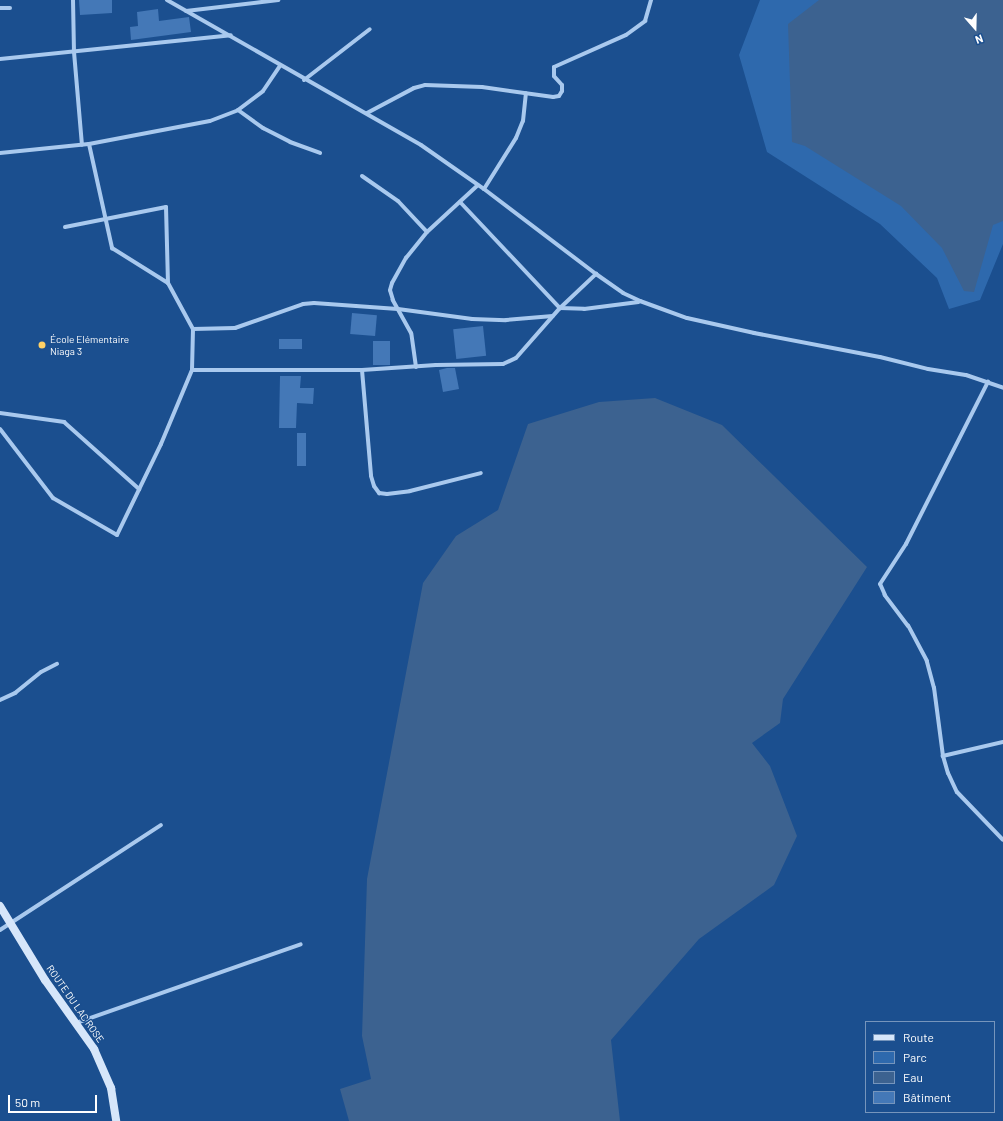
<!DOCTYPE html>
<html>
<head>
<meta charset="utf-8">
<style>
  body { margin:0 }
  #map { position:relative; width:1003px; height:1121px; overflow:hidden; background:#1b4f8f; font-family:Barlow,sans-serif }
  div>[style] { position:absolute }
  .green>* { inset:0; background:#2e69ad }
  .water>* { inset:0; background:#3c6290 }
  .building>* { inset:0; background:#4478b7; transform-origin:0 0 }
  .minor>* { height:4px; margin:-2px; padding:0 2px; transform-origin:2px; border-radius:2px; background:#a9c9ee }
  .secondary>* { height:8px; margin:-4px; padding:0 4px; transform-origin:4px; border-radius:4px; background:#d6e6fa }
  .dots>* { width:11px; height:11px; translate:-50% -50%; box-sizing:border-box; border:2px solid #1b4f8f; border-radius:50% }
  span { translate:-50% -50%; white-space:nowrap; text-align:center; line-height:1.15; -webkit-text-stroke:3px #1b4f8f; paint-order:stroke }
  .poi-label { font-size:10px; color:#fff }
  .left { translate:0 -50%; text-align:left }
  .street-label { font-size:10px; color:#fff }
  .legend { position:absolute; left:865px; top:1021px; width:130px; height:92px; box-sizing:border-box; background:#1b4f8f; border:1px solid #7695bc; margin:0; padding:5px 7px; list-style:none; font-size:12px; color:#fff }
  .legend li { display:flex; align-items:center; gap:8px; height:20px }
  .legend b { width:20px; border:1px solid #7695bc }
  .north { position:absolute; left:955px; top:8px; width:40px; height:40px; -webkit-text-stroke:3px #1b4f8f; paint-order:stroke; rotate:160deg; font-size:11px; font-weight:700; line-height:16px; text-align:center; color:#fff }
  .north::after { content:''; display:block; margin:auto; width:14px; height:18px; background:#fff; clip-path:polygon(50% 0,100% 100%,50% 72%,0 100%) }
  .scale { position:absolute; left:8px; top:1095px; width:89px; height:18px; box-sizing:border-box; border:2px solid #fff; border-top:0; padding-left:5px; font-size:12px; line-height:14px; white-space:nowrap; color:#fff; -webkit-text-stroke:3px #1b4f8f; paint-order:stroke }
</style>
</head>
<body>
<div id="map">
  <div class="green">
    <div style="clip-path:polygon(760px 0,1003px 0,1003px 244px,980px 300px,949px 309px,937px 278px,880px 224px,767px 152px,739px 55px)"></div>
  </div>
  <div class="water">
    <div style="clip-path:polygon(819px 0,1003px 0,1003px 221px,993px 225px,974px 292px,964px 291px,942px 248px,901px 206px,805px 146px,792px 142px,788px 24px)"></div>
    <div style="clip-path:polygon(655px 398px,722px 425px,867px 567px,783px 699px,780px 723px,752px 743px,770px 766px,797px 836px,774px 885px,699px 939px,611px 1040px,620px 1121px,349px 1121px,340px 1089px,371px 1079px,362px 1036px,367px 879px,423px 583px,456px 536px,498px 510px,528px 424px,599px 402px)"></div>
  </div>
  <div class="building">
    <div style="clip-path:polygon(79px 0,112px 0,112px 13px,80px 15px)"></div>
    <div style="clip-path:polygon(158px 9px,159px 21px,189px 17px,191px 32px,131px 40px,130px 27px,138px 26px,137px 12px)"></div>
    <div style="left:352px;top:313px;width:25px;height:21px;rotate:5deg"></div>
    <div style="left:483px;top:326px;width:30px;height:30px;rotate:84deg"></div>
    <div style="left:279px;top:339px;width:23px;height:10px"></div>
    <div style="left:373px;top:341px;width:17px;height:24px"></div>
    <div style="clip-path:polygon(447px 368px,455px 368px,459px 389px,443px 392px,439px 370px)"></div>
    <div style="clip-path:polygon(280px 376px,301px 376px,300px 388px,314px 388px,313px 404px,297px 403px,296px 428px,279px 428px)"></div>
    <div style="left:297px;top:433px;width:9px;height:33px"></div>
  </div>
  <div class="minor">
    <div style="left:73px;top:0;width:52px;rotate:88.9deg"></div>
    <div style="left:74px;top:52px;width:93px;rotate:85.1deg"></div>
    <div style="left:167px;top:0;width:292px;rotate:29.7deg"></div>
    <div style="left:421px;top:145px;width:77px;rotate:34.9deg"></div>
    <div style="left:484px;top:189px;width:141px;rotate:37.2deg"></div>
    <div style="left:596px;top:274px;width:33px;rotate:35deg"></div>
    <div style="left:623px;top:293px;width:19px;rotate:25deg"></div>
    <div style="left:640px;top:301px;width:50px;rotate:19.9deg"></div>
    <div style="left:687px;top:318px;width:69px;rotate:12.6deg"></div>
    <div style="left:754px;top:333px;width:128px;rotate:10.8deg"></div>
    <div style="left:880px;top:357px;width:49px;rotate:14deg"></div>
    <div style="left:928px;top:369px;width:38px;rotate:9deg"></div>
    <div style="left:966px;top:375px;width:39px;rotate:19deg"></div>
    <div style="left:0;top:8px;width:10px"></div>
    <div style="left:186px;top:11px;width:93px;rotate:-6.8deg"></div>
    <div style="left:0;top:59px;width:232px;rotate:-5.9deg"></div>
    <div style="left:304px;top:80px;width:83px;rotate:-37.7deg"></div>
    <div style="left:238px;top:110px;width:31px;rotate:36deg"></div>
    <div style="left:263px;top:128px;width:30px;rotate:27deg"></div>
    <div style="left:290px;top:142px;width:32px;rotate:20deg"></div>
    <div style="left:367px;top:113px;width:53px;rotate:-28deg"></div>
    <div style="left:414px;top:88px;width:11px;rotate:-15deg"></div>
    <div style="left:425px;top:85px;width:57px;rotate:2deg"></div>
    <div style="left:482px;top:87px;width:72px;rotate:8deg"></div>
    <div style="left:553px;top:97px;width:6px;rotate:-9deg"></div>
    <div style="left:559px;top:96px;width:6px;rotate:-59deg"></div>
    <div style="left:562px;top:91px;width:6px;rotate:-90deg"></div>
    <div style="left:562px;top:85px;width:12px;rotate:-132deg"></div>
    <div style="left:554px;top:76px;width:9px;rotate:-90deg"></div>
    <div style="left:554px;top:67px;width:79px;rotate:-24deg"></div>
    <div style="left:626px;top:35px;width:24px;rotate:-36deg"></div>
    <div style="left:645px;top:21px;width:22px;rotate:-74deg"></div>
    <div style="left:89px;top:144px;width:107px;rotate:77.5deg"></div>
    <div style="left:112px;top:248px;width:66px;rotate:32deg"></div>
    <div style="left:168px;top:283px;width:52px;rotate:61.5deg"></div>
    <div style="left:193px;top:329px;width:42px;rotate:-1.4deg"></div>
    <div style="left:235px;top:328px;width:72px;rotate:-19.4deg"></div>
    <div style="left:303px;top:304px;width:11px;rotate:-5deg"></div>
    <div style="left:314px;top:303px;width:84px;rotate:4.1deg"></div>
    <div style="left:398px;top:309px;width:75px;rotate:7.7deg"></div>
    <div style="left:472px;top:319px;width:34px;rotate:2deg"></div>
    <div style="left:506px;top:320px;width:47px;rotate:-4.9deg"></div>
    <div style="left:0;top:153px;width:89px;rotate:-5.8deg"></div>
    <div style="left:89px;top:144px;width:123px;rotate:-10.8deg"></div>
    <div style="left:210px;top:121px;width:30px;rotate:-21deg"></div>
    <div style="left:238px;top:110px;width:31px;rotate:-37deg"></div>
    <div style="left:263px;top:91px;width:30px;rotate:-56deg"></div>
    <div style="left:362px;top:176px;width:44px;rotate:34.8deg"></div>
    <div style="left:398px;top:201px;width:42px;rotate:46.9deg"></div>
    <div style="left:484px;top:189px;width:60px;rotate:-57.9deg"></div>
    <div style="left:516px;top:138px;width:18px;rotate:-68deg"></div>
    <div style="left:523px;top:121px;width:28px;rotate:-84deg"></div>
    <div style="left:460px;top:202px;width:146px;rotate:46.7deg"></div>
    <div style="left:560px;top:308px;width:24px;rotate:2deg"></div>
    <div style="left:584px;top:309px;width:55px;rotate:-7.3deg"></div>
    <div style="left:65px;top:227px;width:103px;rotate:-11.2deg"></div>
    <div style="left:166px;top:207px;width:76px;rotate:88.5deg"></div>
    <div style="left:416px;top:367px;width:34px;rotate:-98deg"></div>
    <div style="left:411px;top:333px;width:38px;rotate:-119deg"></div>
    <div style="left:393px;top:300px;width:10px;rotate:-107deg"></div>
    <div style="left:390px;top:290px;width:7px;rotate:-74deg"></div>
    <div style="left:392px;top:283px;width:29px;rotate:-61deg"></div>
    <div style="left:406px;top:258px;width:33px;rotate:-51deg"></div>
    <div style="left:427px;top:232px;width:69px;rotate:-42.7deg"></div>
    <div style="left:192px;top:370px;width:170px"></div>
    <div style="left:362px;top:370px;width:74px;rotate:-3.9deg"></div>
    <div style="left:436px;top:365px;width:67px;rotate:-0.9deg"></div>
    <div style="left:503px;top:364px;width:14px;rotate:-25deg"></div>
    <div style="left:516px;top:358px;width:67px;rotate:-48.7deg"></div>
    <div style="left:560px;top:308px;width:50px;rotate:-43.4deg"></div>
    <div style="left:362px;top:370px;width:106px;rotate:85.1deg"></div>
    <div style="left:371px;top:476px;width:10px;rotate:73deg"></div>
    <div style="left:374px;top:486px;width:9px;rotate:54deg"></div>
    <div style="left:379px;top:493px;width:8px;rotate:7deg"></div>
    <div style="left:387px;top:494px;width:23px;rotate:-7deg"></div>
    <div style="left:410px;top:491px;width:73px;rotate:-14.2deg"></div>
    <div style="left:0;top:413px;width:65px;rotate:8deg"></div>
    <div style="left:64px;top:422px;width:101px;rotate:41.8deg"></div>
    <div style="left:0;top:429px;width:87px;rotate:52.5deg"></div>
    <div style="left:53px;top:498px;width:74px;rotate:30deg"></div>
    <div style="left:117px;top:535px;width:101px;rotate:-64.2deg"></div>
    <div style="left:161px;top:444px;width:80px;rotate:-67.3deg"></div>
    <div style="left:192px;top:370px;width:41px;rotate:-88.6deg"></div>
    <div style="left:0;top:700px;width:17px;rotate:-25deg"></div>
    <div style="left:15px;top:693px;width:33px;rotate:-39deg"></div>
    <div style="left:41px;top:672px;width:18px;rotate:-27deg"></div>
    <div style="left:1003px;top:742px;width:62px;rotate:166.9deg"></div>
    <div style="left:943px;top:756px;width:18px;rotate:74deg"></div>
    <div style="left:948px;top:773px;width:21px;rotate:65deg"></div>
    <div style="left:957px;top:792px;width:66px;rotate:46.2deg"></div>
    <div style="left:943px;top:756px;width:69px;rotate:-97.5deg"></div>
    <div style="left:934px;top:688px;width:28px;rotate:-105deg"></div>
    <div style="left:927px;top:661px;width:40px;rotate:-118deg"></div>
    <div style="left:908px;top:626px;width:39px;rotate:-127deg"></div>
    <div style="left:885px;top:595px;width:12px;rotate:-114deg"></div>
    <div style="left:880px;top:584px;width:48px;rotate:-57deg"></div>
    <div style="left:906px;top:544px;width:182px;rotate:-63.2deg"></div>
    <div style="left:0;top:930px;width:192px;rotate:-33.1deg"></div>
    <div style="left:76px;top:1023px;width:238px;rotate:-19.3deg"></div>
  </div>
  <div class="secondary">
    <div style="left:0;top:906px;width:87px;rotate:58.7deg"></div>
    <div style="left:45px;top:980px;width:85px;rotate:54.6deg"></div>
    <div style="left:94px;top:1049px;width:43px;rotate:66.4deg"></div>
    <div style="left:111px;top:1088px;width:33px;rotate:81deg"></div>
  </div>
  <div class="dots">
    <div style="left:42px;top:345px;background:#ffd166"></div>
  </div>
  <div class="poi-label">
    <span class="left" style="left:50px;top:345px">École Elémentaire<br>Niaga 3</span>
  </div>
  <div class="street-label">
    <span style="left:75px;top:1004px;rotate:55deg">ROUTE DU LAC ROSE</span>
  </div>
  <ul class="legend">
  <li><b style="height:5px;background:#d6e6fa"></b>Route</li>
  <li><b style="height:11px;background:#2e69ad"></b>Parc</li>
  <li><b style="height:11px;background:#3c6290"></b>Eau</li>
  <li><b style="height:11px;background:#4478b7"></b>Bâtiment</li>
  </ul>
  <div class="north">N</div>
  <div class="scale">50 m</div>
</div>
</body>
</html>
